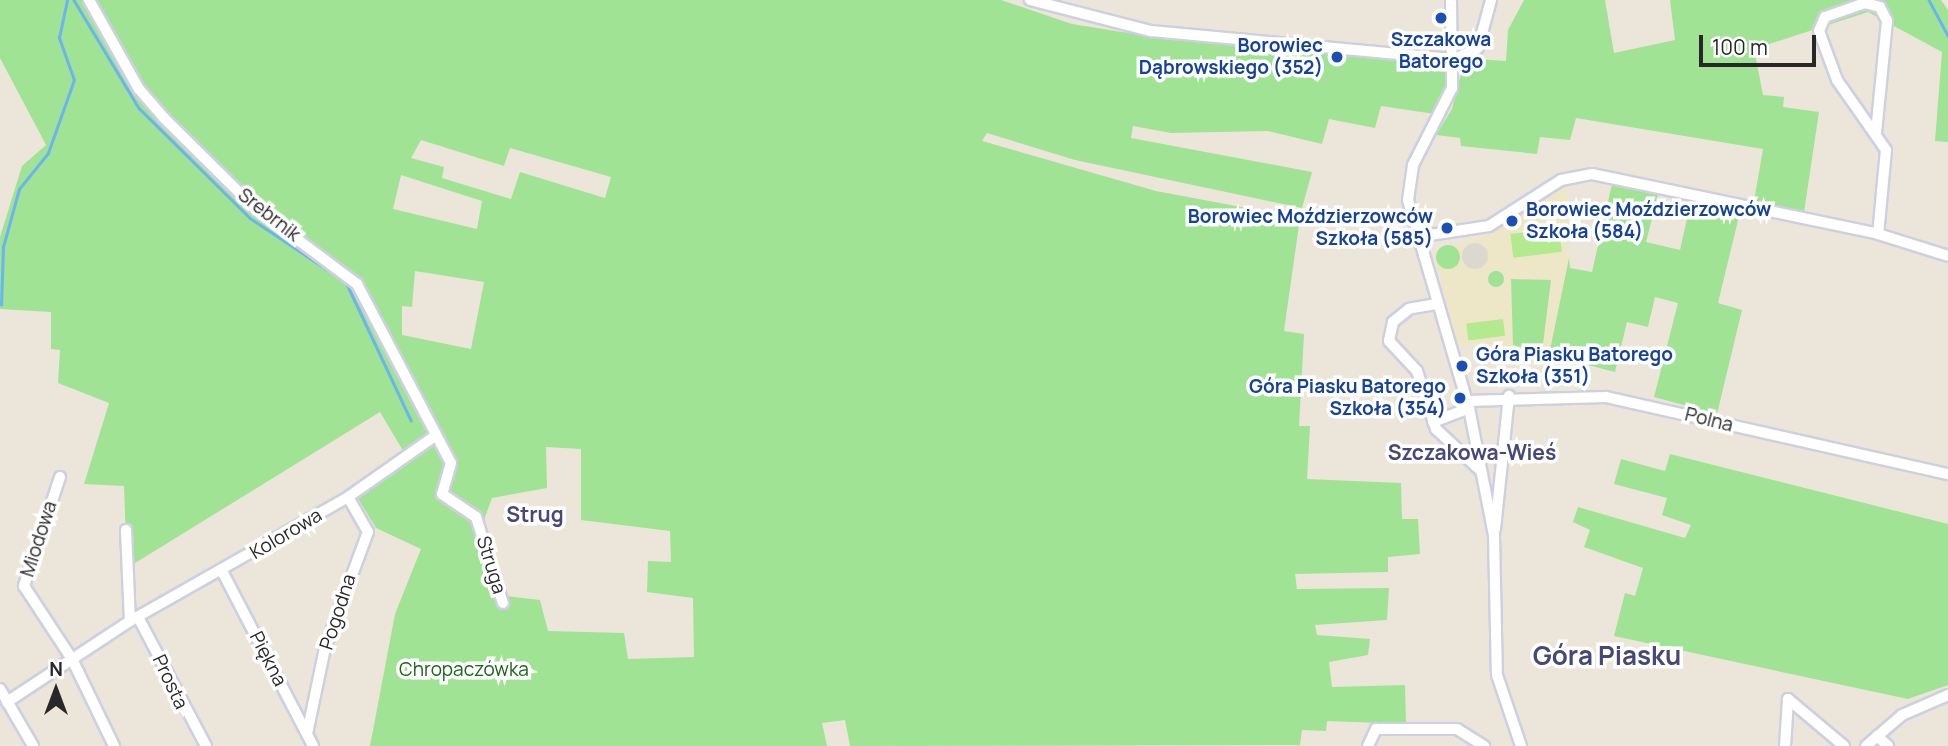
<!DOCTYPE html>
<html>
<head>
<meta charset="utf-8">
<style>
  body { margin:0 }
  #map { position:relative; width:1948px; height:746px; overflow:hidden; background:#ebe6d9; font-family:Manrope,sans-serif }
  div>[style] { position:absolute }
  .education>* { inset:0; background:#ede7c8 }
  .green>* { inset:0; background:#a1e394 }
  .round { border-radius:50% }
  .pitch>* { inset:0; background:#b4ea8f; transform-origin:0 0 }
  .plaza>* { inset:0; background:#dbd8d0 }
  .stream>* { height:2.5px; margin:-1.25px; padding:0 1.25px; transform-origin:1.25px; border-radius:1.25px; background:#6ab4ef }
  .roads { filter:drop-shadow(2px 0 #cecfe1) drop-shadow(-2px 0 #cecfe1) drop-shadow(0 2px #cecfe1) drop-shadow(0 -2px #cecfe1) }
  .minor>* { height:10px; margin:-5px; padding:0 5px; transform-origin:5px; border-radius:5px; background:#fff }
  .dots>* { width:19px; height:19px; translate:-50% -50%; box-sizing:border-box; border:4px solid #fff; border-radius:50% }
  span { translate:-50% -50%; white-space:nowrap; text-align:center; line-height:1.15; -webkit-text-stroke:7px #fff; paint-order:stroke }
  .transit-label { font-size:19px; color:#164399; font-weight:700 }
  .right { translate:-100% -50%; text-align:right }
  .left { translate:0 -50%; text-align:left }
  .street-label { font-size:19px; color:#282828 }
  .park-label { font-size:19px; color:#1b6418 }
  .neighbourhood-label { font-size:21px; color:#484878; font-weight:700 }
  .district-label { font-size:26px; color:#484878; font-weight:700 }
  .north { position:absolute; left:21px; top:655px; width:70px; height:70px; -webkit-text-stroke:5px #fff; paint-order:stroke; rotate:0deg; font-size:19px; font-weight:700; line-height:28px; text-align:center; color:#282828 }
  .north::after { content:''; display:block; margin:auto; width:24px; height:32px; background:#282828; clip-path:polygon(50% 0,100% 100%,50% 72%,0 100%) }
  .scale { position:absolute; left:1699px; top:35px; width:117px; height:32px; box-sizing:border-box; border:4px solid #282828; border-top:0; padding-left:9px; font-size:21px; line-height:24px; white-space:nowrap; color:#282828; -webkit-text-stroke:5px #fff; paint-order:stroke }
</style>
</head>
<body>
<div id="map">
  <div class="education">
    <div style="clip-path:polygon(1567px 186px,1569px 261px,1548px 358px,1480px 342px,1459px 347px,1433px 252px,1492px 233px)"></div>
  </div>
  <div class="green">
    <div style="clip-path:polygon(evenodd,0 0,1001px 0,1072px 24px,1122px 32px,1444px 64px,1447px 84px,1435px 114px,1381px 106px,1375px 128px,1329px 119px,1322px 144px,1268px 131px,1171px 133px,1133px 126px,1131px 138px,1312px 172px,1302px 208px,1075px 160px,987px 133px,982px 141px,1156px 191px,1300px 218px,1284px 331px,1304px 334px,1299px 426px,1310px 426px,1307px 479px,1401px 483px,1402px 519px,1418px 519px,1420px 554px,1388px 557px,1388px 572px,1295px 574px,1297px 589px,1389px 588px,1387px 620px,1315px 625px,1317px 635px,1370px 639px,1368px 655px,1329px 662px,1332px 687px,1405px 685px,1406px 724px,1327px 721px,1326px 731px,1302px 730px,1300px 745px,850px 746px,845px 720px,822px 723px,827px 746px,370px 746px,395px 614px,421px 549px,376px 528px,357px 497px,405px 454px,380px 412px,127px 568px,124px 486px,84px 484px,109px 403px,58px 383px,60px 350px,51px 349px,51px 312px,0 309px,0 237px,22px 166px,46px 145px,0 58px,0 0,421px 140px,504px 166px,510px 148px,611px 177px,605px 198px,520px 172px,511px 199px,442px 178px,444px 167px,411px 158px,421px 140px,0 0,401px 175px,482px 201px,477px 229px,393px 209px,401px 175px,0 0,415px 271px,484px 282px,471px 349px,402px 335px,402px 306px,412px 307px,415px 271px,0 0,546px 447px,581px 449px,581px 520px,670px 531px,671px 562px,648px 561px,647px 592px,693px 598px,694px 657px,628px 659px,624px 633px,548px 631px,540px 600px,506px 596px,484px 537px,485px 517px,492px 498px,547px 488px,546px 447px)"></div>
    <div style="clip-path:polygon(1524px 0,1605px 0,1614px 53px,1675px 40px,1670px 0,1941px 0,1948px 10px,1948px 142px,1935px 141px,1942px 52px,1868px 12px,1754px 49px,1763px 95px,1784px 97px,1783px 107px,1819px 112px,1804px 212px,1754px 201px,1763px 149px,1576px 118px,1570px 140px,1540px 137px,1537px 154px,1461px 146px,1460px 138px,1436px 135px,1452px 109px,1463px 66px,1475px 59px,1506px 61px,1508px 30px)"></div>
    <div style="clip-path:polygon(1612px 184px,1658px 195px,1646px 242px,1680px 250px,1691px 201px,1740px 212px,1718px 303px,1742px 310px,1717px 414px,1654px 397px,1678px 303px,1655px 297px,1648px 327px,1627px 322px,1615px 372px,1549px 355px,1569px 258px,1570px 268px,1592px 272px)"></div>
    <div class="round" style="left:1436px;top:245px;width:24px;height:24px"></div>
    <div class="round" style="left:1488px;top:271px;width:16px;height:16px"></div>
    <div style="clip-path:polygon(1511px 279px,1551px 280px,1542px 352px,1513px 345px)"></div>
    <div style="clip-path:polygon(1670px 454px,1948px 524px,1948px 685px,1908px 699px,1614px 636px,1625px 593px,1635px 596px,1643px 568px,1584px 547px,1590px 530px,1573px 522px,1578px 507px,1685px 538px,1691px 525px,1662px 515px,1667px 498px,1614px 484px,1621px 459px,1665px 471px)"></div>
  </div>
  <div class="pitch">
    <div style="left:1559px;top:228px;width:24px;height:49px;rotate:83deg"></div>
    <div style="left:1503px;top:319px;width:17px;height:37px;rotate:83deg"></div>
  </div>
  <div class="plaza">
    <div class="round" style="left:1462px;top:243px;width:26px;height:26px"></div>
  </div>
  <div class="stream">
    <div style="left:74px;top:0;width:126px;rotate:59deg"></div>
    <div style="left:139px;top:108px;width:156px;rotate:44.7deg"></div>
    <div style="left:250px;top:218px;width:115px;rotate:33.7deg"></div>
    <div style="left:346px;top:282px;width:153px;rotate:64.8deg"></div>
    <div style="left:1929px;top:0;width:40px;rotate:62deg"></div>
    <div style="left:1px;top:305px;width:58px;rotate:-88deg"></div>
    <div style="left:3px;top:247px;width:60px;rotate:-74.6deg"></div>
    <div style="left:19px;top:189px;width:46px;rotate:-51.1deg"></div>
    <div style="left:48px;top:153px;width:77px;rotate:-70.4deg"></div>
    <div style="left:74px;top:80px;width:45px;rotate:-109.7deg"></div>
    <div style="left:59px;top:38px;width:39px;rotate:-78deg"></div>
  </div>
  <div class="roads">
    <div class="minor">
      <div style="left:89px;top:0;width:102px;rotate:60.7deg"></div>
      <div style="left:139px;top:89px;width:38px;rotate:49deg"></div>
      <div style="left:164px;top:118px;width:127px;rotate:44.7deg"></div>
      <div style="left:254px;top:207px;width:129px;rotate:36.8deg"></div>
      <div style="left:357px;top:284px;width:202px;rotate:62.3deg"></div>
      <div style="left:451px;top:463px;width:32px;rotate:106deg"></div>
      <div style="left:442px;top:494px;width:41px;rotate:34.1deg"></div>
      <div style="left:476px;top:517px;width:90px;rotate:72.6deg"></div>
      <div style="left:1030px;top:0;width:125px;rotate:14.4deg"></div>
      <div style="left:1151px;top:31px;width:305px;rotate:5.3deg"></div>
      <div style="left:1455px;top:59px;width:25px;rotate:-26deg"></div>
      <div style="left:1478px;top:48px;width:50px;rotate:-74.8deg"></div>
      <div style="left:1451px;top:0;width:88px;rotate:89.3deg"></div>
      <div style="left:1452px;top:88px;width:86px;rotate:116.9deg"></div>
      <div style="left:1413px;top:165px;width:35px;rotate:98deg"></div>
      <div style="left:1408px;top:200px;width:217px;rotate:73.7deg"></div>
      <div style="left:1469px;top:408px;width:130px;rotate:78.9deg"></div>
      <div style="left:1494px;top:536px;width:139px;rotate:88.8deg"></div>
      <div style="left:1497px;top:675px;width:75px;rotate:71.3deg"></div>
      <div style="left:1876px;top:133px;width:113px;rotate:-84.4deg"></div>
      <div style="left:1887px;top:21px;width:16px;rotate:-117deg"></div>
      <div style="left:1880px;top:7px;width:16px;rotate:-165deg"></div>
      <div style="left:1865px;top:3px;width:42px;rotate:160.7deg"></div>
      <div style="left:1825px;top:17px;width:15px;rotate:113deg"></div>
      <div style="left:1819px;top:31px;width:52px;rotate:69.8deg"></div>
      <div style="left:1837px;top:80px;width:85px;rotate:55deg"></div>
      <div style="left:1886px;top:150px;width:84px;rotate:95.4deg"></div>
      <div style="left:1416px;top:237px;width:74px;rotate:-8.6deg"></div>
      <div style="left:1489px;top:226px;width:85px;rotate:-32.6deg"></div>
      <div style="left:1561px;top:180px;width:32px;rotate:-11deg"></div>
      <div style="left:1592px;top:174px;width:292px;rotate:11.8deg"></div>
      <div style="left:1878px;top:234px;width:73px;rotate:17.4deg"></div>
      <div style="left:1436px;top:304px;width:27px;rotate:170deg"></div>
      <div style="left:1409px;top:309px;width:21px;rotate:141deg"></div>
      <div style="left:1393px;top:322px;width:19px;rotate:102deg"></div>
      <div style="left:1389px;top:341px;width:41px;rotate:47deg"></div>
      <div style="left:1417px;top:371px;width:61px;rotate:71.9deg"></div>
      <div style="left:1436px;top:429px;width:60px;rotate:43deg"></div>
      <div style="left:1467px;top:401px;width:139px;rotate:-1.6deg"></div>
      <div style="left:1606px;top:397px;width:351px;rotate:12.7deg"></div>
      <div style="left:1433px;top:422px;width:39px;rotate:-21deg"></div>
      <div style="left:60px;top:477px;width:115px;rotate:108.3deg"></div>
      <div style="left:24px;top:586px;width:87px;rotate:56.7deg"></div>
      <div style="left:72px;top:659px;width:97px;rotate:64.2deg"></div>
      <div style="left:1495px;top:529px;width:134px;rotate:-84deg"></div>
      <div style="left:126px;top:530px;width:91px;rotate:87.5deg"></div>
      <div style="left:222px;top:571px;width:197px;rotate:62.5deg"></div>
      <div style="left:138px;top:617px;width:146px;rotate:62.2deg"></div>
      <div style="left:0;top:689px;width:66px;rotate:59.9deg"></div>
      <div style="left:7px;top:702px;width:147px;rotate:-33.4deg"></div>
      <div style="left:130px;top:621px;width:251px;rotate:-29.6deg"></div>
      <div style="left:348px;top:497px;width:106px;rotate:-35deg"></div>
      <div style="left:307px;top:734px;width:88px;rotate:-78.2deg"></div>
      <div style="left:325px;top:648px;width:124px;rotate:-69.7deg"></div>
      <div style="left:368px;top:532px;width:40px;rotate:-119.7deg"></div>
      <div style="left:1877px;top:736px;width:15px;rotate:42deg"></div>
      <div style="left:1368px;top:746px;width:19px;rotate:-65deg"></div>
      <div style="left:1376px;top:729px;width:81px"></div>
      <div style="left:1457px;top:729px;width:32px;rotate:32deg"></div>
      <div style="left:1785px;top:746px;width:47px;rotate:-86.3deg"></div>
      <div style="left:1788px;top:699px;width:73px;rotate:40deg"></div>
      <div style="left:1866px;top:746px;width:48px;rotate:-40.7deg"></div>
      <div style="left:1902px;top:715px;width:50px;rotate:-23.5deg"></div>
    </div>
  </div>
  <div class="dots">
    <div style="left:1441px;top:18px;background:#1a4fb4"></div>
    <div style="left:1337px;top:57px;background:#1a4fb4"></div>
    <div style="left:1512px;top:221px;background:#1a4fb4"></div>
    <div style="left:1447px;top:228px;background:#1a4fb4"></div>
    <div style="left:1462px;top:366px;background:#1a4fb4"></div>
    <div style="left:1460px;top:398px;background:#1a4fb4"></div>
  </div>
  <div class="transit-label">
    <span style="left:1441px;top:51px">Szczakowa<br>Batorego</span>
    <span class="right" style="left:1323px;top:57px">Borowiec<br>Dąbrowskiego (352)</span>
    <span class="left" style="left:1526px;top:221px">Borowiec Moździerzowców<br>Szkoła (584)</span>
    <span class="right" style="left:1433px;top:228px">Borowiec Moździerzowców<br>Szkoła (585)</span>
    <span class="left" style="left:1476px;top:366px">Góra Piasku Batorego<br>Szkoła (351)</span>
    <span class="right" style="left:1446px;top:398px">Góra Piasku Batorego<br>Szkoła (354)</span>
  </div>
  <div class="street-label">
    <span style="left:269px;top:215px;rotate:38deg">Srebrnik</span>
    <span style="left:1709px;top:420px;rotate:14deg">Polna</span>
    <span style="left:286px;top:534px;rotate:-31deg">Kolorowa</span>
    <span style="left:39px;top:539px;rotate:-72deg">Miodowa</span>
    <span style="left:491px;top:565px;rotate:73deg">Struga</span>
    <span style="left:338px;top:612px;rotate:-72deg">Pogodna</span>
    <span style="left:268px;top:659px;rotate:63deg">Piękna</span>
    <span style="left:170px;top:682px;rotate:65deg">Prosta</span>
  </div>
  <div class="park-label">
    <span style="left:464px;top:670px">Chropaczówka</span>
  </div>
  <div class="neighbourhood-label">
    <span style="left:1472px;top:452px">Szczakowa-Wieś</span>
    <span style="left:535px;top:514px">Strug</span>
  </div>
  <div class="district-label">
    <span style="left:1607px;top:656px">Góra Piasku</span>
  </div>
  <div class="north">N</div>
  <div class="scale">100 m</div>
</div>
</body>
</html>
